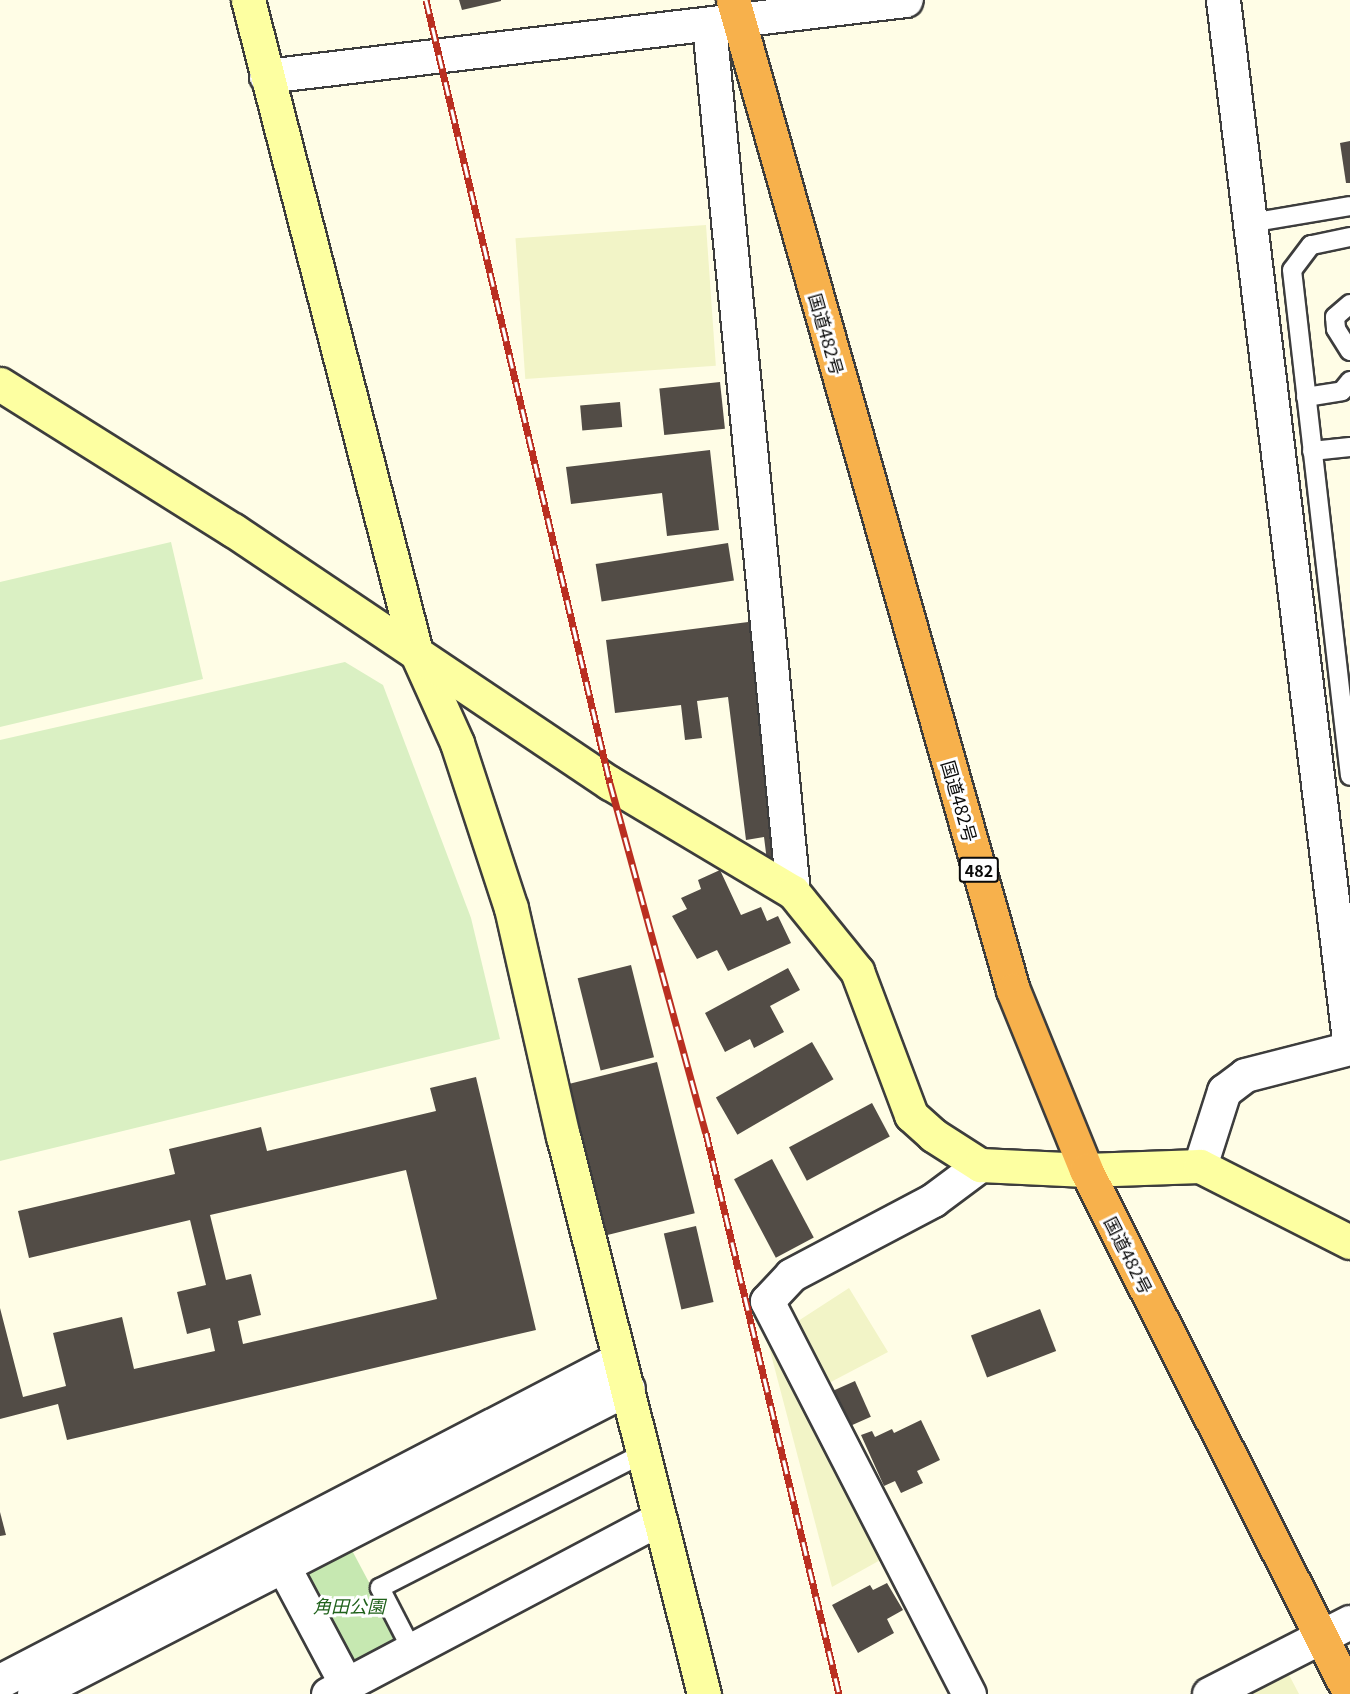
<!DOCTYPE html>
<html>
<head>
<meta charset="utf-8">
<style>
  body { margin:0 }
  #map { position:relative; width:1350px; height:1694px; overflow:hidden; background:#fffde6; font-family:Georgia,"Noto Sans JP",serif }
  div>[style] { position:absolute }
  .farmland>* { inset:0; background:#f2f4c7; transform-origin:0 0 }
  .green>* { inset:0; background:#c6e8b1; transform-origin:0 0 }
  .pitch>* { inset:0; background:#daf0c3 }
  .building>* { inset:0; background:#524c46; transform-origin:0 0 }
  .roads { filter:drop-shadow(2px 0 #3d3d3d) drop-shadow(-2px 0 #3d3d3d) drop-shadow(0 2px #3d3d3d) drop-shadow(0 -2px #3d3d3d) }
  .lane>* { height:18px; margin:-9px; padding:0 9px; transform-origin:9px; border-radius:9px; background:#fff }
  .street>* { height:33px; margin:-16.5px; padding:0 16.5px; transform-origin:16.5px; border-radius:16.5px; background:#fff }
  .secondary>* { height:33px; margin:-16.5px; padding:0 16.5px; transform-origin:16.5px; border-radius:16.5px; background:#fdffa1 }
  .highway>* { height:33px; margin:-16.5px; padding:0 16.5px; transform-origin:16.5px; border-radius:16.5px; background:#f7b14c }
  .rail>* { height:7px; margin-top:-3.5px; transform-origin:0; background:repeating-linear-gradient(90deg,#fff 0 14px,#ba2f21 0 28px); box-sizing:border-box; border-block:2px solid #ba2f21 }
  span { translate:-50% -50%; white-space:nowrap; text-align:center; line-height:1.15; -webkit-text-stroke:6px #fff; paint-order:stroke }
  .shield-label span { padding:2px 4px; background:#fff; border:2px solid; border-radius:4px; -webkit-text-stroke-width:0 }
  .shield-label { font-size:16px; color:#0a0a0a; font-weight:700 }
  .street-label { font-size:18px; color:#0a0a0a }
  .park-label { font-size:18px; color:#1f611a; font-style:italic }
</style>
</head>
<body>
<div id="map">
  <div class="farmland">
    <div style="left:706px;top:225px;width:141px;height:191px;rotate:86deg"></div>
    <div style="clip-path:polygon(849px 1288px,888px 1352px,827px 1384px,795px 1323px)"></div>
    <div style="clip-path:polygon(775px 1338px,891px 1554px,832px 1587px,768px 1343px)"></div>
    <div style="clip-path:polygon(1288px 1673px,1299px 1694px,1248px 1694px)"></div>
  </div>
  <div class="green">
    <div style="left:347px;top:1541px;width:115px;height:58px;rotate:62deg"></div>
  </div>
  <div class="pitch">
    <div style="clip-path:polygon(171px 542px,203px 679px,0 727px,0 582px)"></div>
    <div style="clip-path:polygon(345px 662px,383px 685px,471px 918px,500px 1039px,0 1161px,0 740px)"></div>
  </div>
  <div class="building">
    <div style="clip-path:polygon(459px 0,501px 0,501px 1px,462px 10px)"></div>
    <div style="clip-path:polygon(1350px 141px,1350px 183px,1346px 183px,1340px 143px)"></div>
    <div style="left:720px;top:382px;width:47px;height:61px;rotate:84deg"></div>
    <div style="left:620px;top:402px;width:25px;height:40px;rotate:85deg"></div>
    <div style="clip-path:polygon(710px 450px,719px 530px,667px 536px,662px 493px,571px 504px,566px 467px)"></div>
    <div style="left:728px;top:543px;width:38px;height:134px;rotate:81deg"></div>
    <div style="clip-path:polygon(764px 620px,795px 857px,767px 861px,764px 837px,746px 840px,728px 697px,697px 701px,702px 738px,685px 740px,681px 705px,615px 713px,606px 640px)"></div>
    <div style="clip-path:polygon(720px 870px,741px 915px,761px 907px,767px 921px,778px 916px,791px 943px,728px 971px,717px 950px,697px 959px,672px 916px,687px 909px,681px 898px,701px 889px,698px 880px)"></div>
    <div style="left:631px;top:965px;width:95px;height:55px;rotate:76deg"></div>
    <div style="clip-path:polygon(788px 968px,800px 990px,770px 1006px,784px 1032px,754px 1048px,750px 1039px,725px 1052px,705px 1013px)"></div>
    <div style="left:812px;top:1042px;width:43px;height:111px;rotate:60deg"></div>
    <div style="left:657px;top:1062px;width:156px;height:92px;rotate:76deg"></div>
    <div style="clip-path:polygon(evenodd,476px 1077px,536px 1330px,67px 1440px,58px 1404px,0 1419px,0 1308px,23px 1397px,66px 1386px,53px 1333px,122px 1317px,134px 1369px,215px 1351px,210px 1328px,187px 1334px,177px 1292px,206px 1285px,190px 1220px,29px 1258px,18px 1211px,175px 1174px,169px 1149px,261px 1127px,267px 1151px,436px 1111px,430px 1088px,476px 1077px,406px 1170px,437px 1299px,243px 1344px,238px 1321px,261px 1315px,251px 1274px,226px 1280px,210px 1215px,406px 1170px)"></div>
    <div style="left:872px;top:1103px;width:38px;height:94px;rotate:62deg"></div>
    <div style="left:772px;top:1159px;width:89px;height:43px;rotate:62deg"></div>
    <div style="left:696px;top:1226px;width:78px;height:33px;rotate:77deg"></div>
    <div style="left:1040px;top:1309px;width:45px;height:74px;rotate:69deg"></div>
    <div style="left:855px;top:1381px;width:39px;height:24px;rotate:66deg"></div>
    <div style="clip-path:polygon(921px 1420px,940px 1460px,917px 1471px,923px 1483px,901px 1493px,895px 1481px,884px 1486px,861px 1435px,872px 1431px,875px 1437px,892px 1429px,894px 1433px)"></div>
    <div style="clip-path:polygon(0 1512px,6px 1535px,0 1536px)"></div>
    <div style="clip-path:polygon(887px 1583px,903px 1610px,887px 1619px,894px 1633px,858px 1653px,832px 1605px,870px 1585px,873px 1590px)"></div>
  </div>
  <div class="roads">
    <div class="lane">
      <div style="left:1250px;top:223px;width:101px;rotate:-9.6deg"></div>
      <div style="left:1350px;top:237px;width:40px;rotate:168deg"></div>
      <div style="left:1311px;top:245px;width:31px;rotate:127deg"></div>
      <div style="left:1292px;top:270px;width:509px;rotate:83.46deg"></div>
      <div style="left:1350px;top:304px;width:20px;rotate:139deg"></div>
      <div style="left:1335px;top:317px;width:12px;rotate:85deg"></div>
      <div style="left:1336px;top:329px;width:26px;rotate:58deg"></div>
      <div style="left:1306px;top:397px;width:36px;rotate:-9deg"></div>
      <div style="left:1342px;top:391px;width:13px;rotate:-51deg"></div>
      <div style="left:1312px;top:451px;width:38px;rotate:-6deg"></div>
      <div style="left:412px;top:1650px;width:70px;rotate:-117.3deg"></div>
      <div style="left:380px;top:1588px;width:294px;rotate:-27.1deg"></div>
    </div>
    <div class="street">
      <div style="left:709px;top:25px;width:871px;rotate:84.47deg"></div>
      <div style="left:266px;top:76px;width:644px;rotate:-6.78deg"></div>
      <div style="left:1200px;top:1166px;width:79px;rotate:-72.3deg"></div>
      <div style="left:1224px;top:1091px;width:26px;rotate:-37deg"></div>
      <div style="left:1245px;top:1075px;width:108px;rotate:-14.4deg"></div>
      <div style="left:1350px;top:1048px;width:1056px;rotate:-96.91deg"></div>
      <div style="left:282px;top:1564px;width:136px;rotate:61.9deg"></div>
      <div style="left:0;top:1681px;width:698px;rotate:-27.48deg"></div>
      <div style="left:34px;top:1694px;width:668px;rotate:-27.26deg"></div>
      <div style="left:328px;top:1694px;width:374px;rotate:-27.9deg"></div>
      <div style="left:969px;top:1694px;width:442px;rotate:-117.2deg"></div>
      <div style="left:767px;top:1301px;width:35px;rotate:-47deg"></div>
      <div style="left:791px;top:1275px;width:161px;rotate:-27.8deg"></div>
      <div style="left:933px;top:1200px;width:59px;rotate:-36.7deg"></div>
      <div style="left:1209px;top:1694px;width:158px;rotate:-27.1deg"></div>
    </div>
    <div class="secondary">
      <div style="left:248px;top:0;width:673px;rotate:75.55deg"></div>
      <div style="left:416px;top:652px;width:100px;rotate:65.7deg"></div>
      <div style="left:457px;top:743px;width:174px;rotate:71.9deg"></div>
      <div style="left:511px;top:908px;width:234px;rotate:77.2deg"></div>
      <div style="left:563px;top:1136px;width:576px;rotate:75.82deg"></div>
      <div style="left:0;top:384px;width:275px;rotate:32.1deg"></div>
      <div style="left:233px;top:530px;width:454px;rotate:33.9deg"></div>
      <div style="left:610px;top:783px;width:213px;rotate:30.8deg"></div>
      <div style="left:793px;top:892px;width:102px;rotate:51deg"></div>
      <div style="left:857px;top:971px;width:154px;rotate:69.4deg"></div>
      <div style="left:911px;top:1115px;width:30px;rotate:42deg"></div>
      <div style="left:933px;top:1135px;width:56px;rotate:32.6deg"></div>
      <div style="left:980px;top:1165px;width:106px;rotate:2.7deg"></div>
      <div style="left:1086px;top:1170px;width:114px;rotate:-2deg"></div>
      <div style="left:1200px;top:1166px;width:168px;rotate:26.9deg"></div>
    </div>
    <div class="highway">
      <div style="left:733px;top:0;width:1029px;rotate:74.21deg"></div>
      <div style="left:1013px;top:990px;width:194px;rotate:67.9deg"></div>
      <div style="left:1086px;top:1170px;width:587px;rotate:63.26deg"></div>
    </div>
  </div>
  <div class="rail">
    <div style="left:426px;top:0;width:804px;rotate:76.78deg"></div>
    <div style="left:610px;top:783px;width:363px;rotate:74.7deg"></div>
    <div style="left:706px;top:1133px;width:577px;rotate:76.66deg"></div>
  </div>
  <div class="shield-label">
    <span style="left:979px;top:870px">482</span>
  </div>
  <div class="street-label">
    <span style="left:827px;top:334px;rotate:74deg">国道482号</span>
    <span style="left:960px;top:801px;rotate:74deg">国道482号</span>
    <span style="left:1129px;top:1255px;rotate:63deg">国道482号</span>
  </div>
  <div class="park-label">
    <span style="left:349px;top:1605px">角田公園</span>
  </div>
</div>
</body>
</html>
